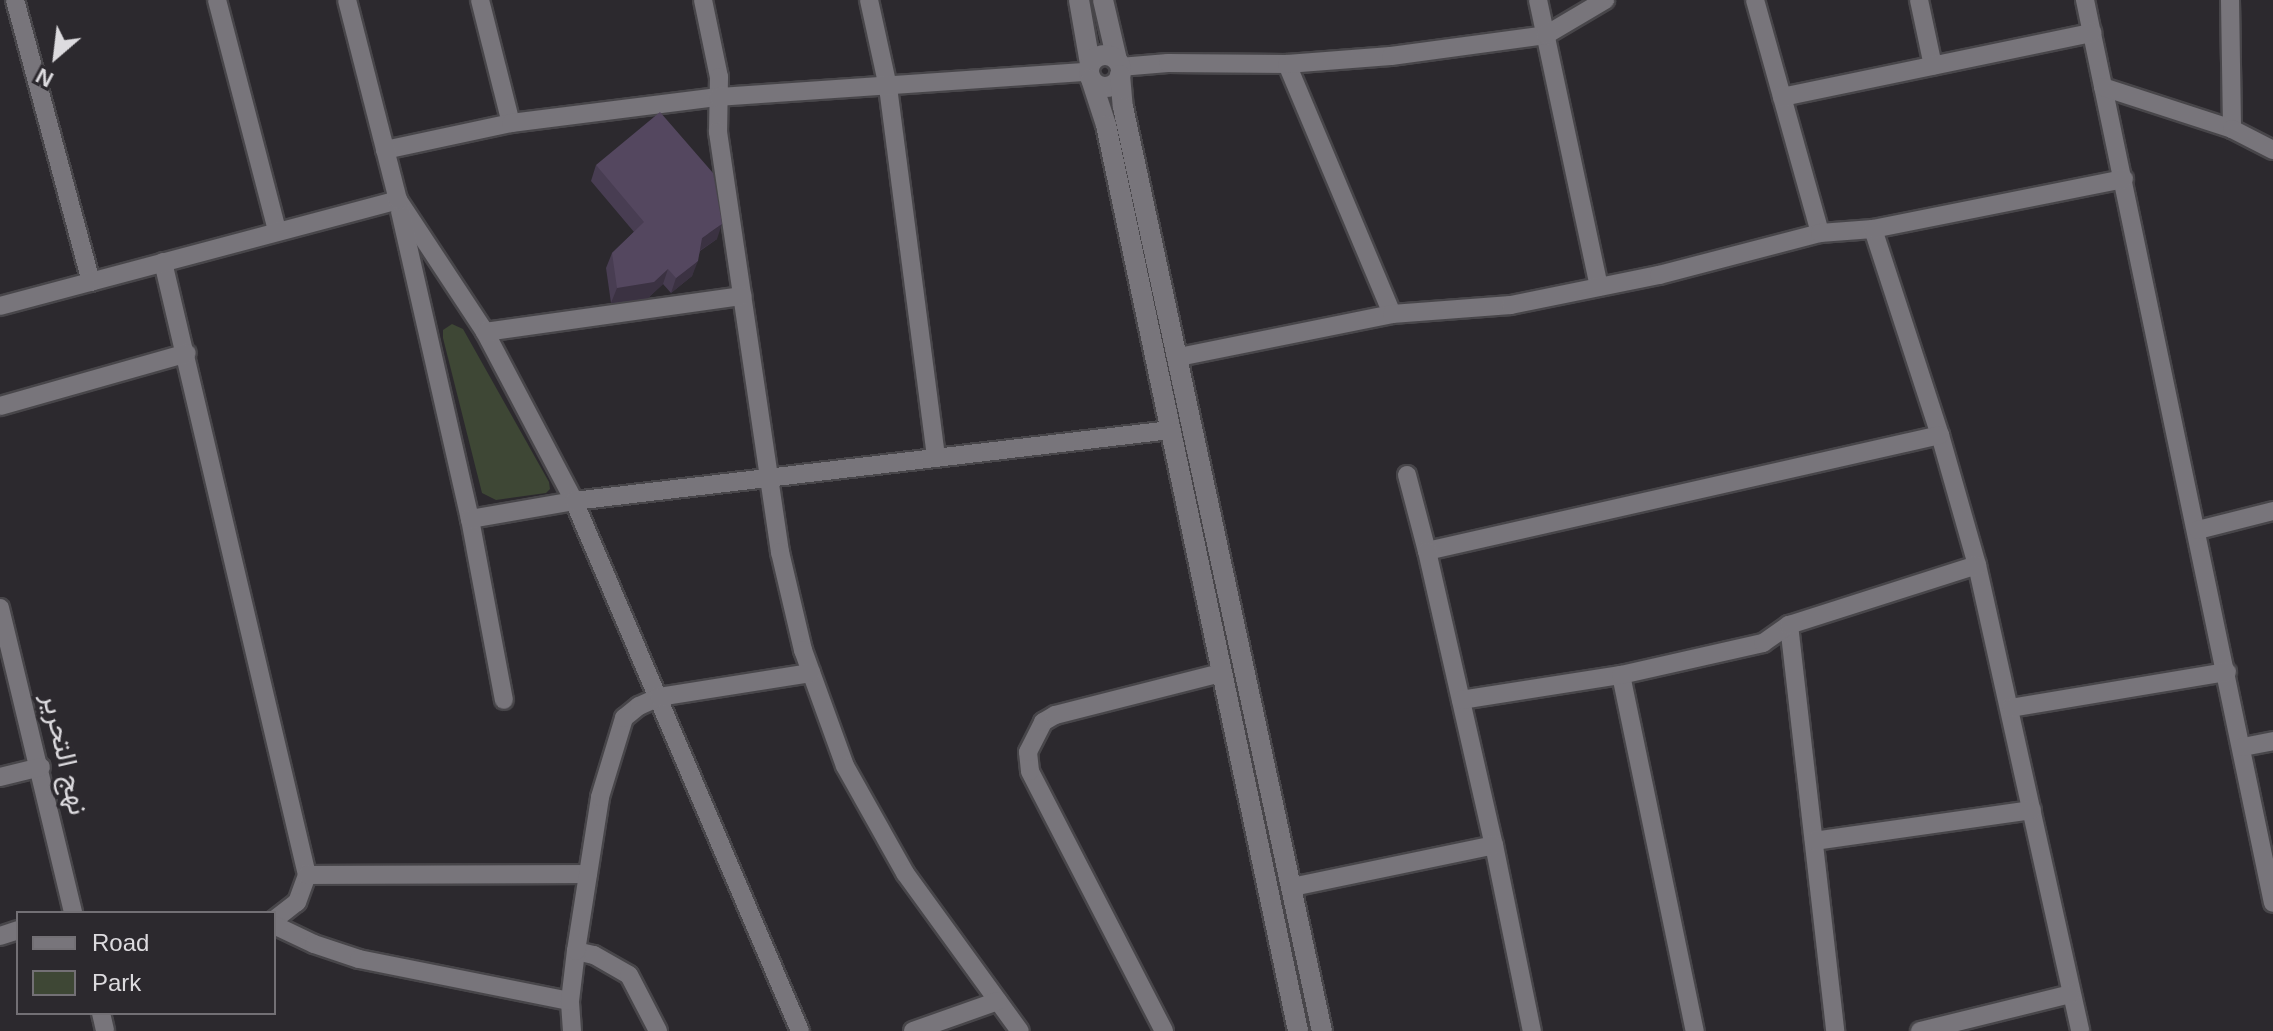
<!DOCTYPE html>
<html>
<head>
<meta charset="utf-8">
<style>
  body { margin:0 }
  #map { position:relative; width:2273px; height:1031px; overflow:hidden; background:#2c292e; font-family:Helvetica,Vazirmatn,sans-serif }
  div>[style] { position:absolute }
  .green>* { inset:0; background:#3e4735 }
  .roads { filter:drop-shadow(2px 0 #48464a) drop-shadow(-2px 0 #48464a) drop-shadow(0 2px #48464a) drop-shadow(0 -2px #48464a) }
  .minor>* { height:18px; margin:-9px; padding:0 9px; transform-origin:9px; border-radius:9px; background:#78757b }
  .secondary>* { height:20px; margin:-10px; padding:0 10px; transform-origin:10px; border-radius:10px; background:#78757b }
  .secondary>.ring { margin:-10px; padding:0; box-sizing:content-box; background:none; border:20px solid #78757b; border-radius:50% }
  .wall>* { inset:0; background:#483d52 }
  .shaded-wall>* { inset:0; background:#3b3242 }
  .building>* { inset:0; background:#54475f }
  span { translate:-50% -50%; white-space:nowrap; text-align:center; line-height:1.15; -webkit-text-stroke:7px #2c292e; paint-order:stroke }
  .street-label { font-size:28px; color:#dddbdf }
  .legend { position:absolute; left:16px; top:911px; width:260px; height:104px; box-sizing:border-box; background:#2c292e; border:2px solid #737075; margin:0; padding:10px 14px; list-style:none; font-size:24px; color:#dddbdf }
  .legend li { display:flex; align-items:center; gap:16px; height:40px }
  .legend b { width:40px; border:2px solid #737075 }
  .north { position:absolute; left:16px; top:16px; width:80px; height:80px; -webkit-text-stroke:6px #2c292e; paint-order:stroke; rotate:208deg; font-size:22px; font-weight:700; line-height:32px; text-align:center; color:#dddbdf }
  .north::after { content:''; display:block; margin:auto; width:28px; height:36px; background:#dddbdf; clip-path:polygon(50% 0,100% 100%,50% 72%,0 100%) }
</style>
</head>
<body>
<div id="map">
  <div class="green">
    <div style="clip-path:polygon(452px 324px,463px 329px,549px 482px,550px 489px,546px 493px,496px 500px,482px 493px,443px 338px,443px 330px)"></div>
  </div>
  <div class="roads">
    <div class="minor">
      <div style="left:15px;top:0;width:292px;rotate:74.9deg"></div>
      <div style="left:217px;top:0;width:238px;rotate:75.4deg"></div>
      <div style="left:480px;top:0;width:127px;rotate:75.9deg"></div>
      <div style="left:703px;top:0;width:79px;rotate:78.3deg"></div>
      <div style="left:719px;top:77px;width:55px;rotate:91deg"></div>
      <div style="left:718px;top:132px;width:425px;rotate:81.6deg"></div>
      <div style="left:780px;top:552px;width:101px;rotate:76.8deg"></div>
      <div style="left:803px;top:650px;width:123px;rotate:70.1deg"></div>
      <div style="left:845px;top:766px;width:123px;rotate:60.7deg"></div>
      <div style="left:905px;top:873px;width:195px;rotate:54deg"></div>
      <div style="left:869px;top:0;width:89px;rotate:77.7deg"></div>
      <div style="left:888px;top:87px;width:373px;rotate:82.6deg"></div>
      <div style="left:1538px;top:0;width:293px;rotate:78deg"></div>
      <div style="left:1755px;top:0;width:242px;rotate:74.4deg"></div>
      <div style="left:1919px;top:0;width:67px;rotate:78deg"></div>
      <div style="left:2085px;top:0;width:922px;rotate:78.24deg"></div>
      <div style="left:2230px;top:0;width:129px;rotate:89.1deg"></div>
      <div style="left:1287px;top:64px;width:271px;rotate:67.2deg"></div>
      <div style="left:1120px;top:67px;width:48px;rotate:-4.8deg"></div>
      <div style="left:1168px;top:63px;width:119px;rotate:0.5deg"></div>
      <div style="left:1287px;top:64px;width:104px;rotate:-4.4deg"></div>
      <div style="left:1391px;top:56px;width:156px;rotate:-7.7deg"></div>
      <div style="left:1546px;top:35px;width:69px;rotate:-30.7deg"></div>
      <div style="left:2103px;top:87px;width:136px;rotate:18deg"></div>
      <div style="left:2232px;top:129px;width:46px;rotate:27.1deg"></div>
      <div style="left:1782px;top:97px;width:317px;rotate:-11.7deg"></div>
      <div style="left:385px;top:150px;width:129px;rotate:-12.1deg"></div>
      <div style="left:511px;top:123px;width:209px;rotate:-7.2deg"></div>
      <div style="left:718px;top:97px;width:372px;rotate:-3.9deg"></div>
      <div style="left:398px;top:200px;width:158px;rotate:56.6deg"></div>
      <div style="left:485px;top:332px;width:191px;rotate:62.2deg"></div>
      <div style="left:574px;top:501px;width:576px;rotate:66.91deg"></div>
      <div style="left:400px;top:211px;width:316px;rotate:77.2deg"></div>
      <div style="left:470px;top:519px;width:184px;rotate:79.4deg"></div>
      <div style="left:1873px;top:229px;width:217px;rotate:72deg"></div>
      <div style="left:1940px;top:435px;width:135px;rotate:74.1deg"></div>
      <div style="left:1977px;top:565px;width:477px;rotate:77.5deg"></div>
      <div style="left:163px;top:262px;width:630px;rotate:76.78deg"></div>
      <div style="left:307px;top:875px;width:29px;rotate:110deg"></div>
      <div style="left:297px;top:902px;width:29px;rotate:142deg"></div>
      <div style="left:0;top:306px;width:412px;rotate:-14.9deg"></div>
      <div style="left:398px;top:200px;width:206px;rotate:-104.3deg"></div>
      <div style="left:485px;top:332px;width:260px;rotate:-8deg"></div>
      <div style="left:1179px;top:357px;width:217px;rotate:-11.4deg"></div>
      <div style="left:1392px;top:314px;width:119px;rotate:-4.3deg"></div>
      <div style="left:1511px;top:305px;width:151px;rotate:-11.5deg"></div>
      <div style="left:1659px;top:275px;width:166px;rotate:-14.6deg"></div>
      <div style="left:1820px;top:233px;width:53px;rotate:-4.3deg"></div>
      <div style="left:1873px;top:229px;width:256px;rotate:-11.3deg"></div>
      <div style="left:0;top:406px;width:194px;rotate:-15.8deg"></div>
      <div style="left:1407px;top:475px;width:79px;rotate:75.3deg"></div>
      <div style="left:1427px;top:551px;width:526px;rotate:-12.74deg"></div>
      <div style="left:470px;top:519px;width:106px;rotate:-9.8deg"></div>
      <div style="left:574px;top:501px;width:600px;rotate:-6.79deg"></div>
      <div style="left:2198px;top:530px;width:77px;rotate:-14.2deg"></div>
      <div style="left:1427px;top:551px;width:302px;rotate:77.2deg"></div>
      <div style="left:1494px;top:845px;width:190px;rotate:78.5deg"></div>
      <div style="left:0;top:608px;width:314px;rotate:76.5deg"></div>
      <div style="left:1789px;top:625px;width:409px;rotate:83.5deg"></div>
      <div style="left:1621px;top:675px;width:364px;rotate:78.3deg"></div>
      <div style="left:1461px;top:700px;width:162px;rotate:-8.9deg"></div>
      <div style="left:1621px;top:675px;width:146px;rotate:-12.7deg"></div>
      <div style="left:1763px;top:643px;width:32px;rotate:-35deg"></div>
      <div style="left:1789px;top:625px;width:197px;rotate:-17.7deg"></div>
      <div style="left:2011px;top:708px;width:219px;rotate:-9.5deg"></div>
      <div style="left:2243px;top:747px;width:31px;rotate:-11deg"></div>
      <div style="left:0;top:777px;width:42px;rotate:-13.7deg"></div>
      <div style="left:1814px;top:841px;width:220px;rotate:-8.1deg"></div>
      <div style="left:307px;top:875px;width:281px;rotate:-0.2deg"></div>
      <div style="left:1292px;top:887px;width:206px;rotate:-11.7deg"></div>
      <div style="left:274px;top:925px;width:44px;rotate:25.4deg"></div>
      <div style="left:314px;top:944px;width:47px;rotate:18.4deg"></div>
      <div style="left:359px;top:959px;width:215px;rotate:11.3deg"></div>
      <div style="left:0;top:936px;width:19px;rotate:-18deg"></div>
      <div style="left:576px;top:951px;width:18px;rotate:13deg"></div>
      <div style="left:594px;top:955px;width:40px;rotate:29.7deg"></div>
      <div style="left:629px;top:975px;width:63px;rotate:62.6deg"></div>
      <div style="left:101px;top:1013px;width:18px;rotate:77deg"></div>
      <div style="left:572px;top:1031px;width:30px;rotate:-94deg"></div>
      <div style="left:570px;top:1001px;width:50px;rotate:-83.2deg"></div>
      <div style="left:576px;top:951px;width:156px;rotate:-81.1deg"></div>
      <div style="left:600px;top:797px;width:83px;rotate:-73.1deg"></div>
      <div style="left:624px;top:718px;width:19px;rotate:-39deg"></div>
      <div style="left:639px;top:706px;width:22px;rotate:-24deg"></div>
      <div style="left:659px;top:697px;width:154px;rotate:-9deg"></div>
      <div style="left:913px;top:1031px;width:90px;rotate:-19.4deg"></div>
      <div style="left:1164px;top:1031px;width:292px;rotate:-117.3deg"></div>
      <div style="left:1030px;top:771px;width:19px;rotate:-96deg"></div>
      <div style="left:1028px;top:752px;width:34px;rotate:-63deg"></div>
      <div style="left:1043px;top:722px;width:14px;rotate:-30deg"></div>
      <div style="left:1055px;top:715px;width:171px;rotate:-14.2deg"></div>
      <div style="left:1920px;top:1031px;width:155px;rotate:-13.8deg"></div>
    </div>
    <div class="secondary">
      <div style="left:1079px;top:0;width:65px;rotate:80.2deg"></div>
      <div style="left:1103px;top:0;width:62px;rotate:76.9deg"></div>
      <div class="ring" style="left:1089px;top:55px;width:12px;height:12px"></div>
      <div style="left:1120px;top:75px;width:32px;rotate:85deg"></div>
      <div style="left:1123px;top:107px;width:945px;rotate:77.85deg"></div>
      <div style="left:1091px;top:79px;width:48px;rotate:71.9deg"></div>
      <div style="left:1106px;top:125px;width:926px;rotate:78.03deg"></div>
    </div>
  </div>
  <div class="wall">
    <div style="clip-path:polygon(596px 165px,717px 239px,700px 251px,692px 276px,671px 293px,663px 284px,648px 298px,611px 303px,606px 268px,612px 253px,634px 232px,591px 181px)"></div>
  </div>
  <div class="shaded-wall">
    <div style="clip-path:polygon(722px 224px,717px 239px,696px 253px,702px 238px)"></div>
    <div style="clip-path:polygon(698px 261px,692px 276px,671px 293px,676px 278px)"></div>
    <div style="clip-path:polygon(668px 269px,663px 284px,648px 298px,611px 303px,617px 288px)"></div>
  </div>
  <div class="building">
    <div style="clip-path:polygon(660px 112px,713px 173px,722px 224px,702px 238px,698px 261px,676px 278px,668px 269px,654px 282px,617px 288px,612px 253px,644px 222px,596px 165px)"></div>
  </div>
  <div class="street-label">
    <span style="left:65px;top:754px;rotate:77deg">نهج التحرير</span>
  </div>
  <ul class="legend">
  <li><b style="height:10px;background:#78757b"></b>Road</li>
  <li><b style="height:22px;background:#3e4735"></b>Park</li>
  </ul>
  <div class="north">N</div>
</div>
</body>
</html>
